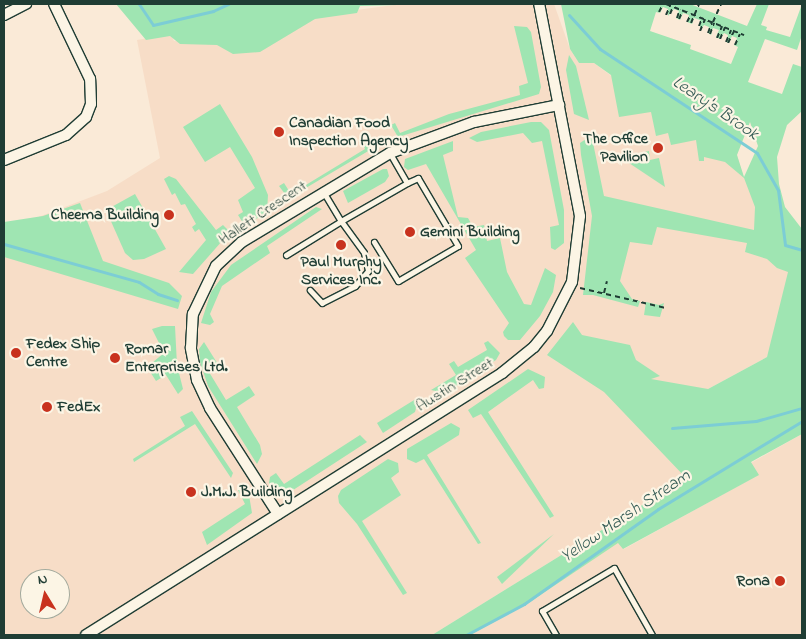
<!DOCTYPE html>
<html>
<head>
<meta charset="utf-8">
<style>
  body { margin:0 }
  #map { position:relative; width:806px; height:639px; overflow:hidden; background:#faead7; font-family:"Indie Flower",sans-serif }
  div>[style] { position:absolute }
  .built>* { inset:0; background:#f7ddc7 }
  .green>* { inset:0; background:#9fe5b2 }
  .stream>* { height:3px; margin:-1.5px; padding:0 1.5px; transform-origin:1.5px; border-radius:1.5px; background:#7ccdd5 }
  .path>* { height:2px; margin-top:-1px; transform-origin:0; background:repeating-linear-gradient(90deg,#1f3d34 0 5px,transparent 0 9px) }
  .roads { filter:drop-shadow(1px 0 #1f3d34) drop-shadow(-1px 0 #1f3d34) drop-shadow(0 1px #1f3d34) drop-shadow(0 -1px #1f3d34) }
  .service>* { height:5px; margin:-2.5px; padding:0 2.5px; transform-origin:2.5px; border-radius:2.5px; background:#fcf5e5 }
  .minor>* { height:10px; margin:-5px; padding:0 5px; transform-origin:5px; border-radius:5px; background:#fcf5e5 }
  .dots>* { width:14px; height:14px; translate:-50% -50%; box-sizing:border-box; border:2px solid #fcf5e5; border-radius:50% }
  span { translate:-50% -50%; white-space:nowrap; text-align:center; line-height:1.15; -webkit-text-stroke:4.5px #fcf5e5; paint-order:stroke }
  .poi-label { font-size:16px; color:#1f3d34; font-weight:700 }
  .left { translate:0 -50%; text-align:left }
  .right { translate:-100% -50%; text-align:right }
  .street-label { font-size:16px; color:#1f3d34 }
  .water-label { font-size:18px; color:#325a54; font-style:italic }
  .frame { position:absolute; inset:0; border:5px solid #1f3d34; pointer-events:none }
  .north { position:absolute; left:20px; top:569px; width:50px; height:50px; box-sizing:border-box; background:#fcf5e5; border:1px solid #a4ab9e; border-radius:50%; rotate:351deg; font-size:14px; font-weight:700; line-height:20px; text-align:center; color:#1f3d34 }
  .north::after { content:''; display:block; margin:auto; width:18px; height:22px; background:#c8321e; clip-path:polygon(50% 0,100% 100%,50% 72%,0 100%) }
</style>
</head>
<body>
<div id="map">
  <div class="built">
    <div style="clip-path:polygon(evenodd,401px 4px,554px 4px,570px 49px,579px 63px,594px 63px,687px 132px,737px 155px,744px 178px,802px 277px,767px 357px,708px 389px,686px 478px,432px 635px,4px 635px,4px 230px,107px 191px,160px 158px,137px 40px,171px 34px,174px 41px,216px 43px,312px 16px,401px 4px,30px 579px,60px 579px,60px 609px,30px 609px,30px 579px)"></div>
    <div style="clip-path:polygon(802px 434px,802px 635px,470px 635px,530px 602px,618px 542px,624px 549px,758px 475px,751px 463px)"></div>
  </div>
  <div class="green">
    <div style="clip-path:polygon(116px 4px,435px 4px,360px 6px,357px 13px,315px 19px,260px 52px,233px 54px,217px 45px,180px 44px,170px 36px,146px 40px)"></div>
    <div style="clip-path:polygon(evenodd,561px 4px,690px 4px,747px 26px,757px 4px,769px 4px,761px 25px,767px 27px,766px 30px,790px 37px,802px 4px,802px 35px,797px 50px,765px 39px,748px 82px,782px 94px,793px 64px,802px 67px,802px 111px,787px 125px,777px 157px,779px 184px,785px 207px,802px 229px,802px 434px,751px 462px,759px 475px,623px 549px,618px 543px,530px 602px,470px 635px,432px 635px,686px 478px,604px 392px,547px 355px,573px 322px,582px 335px,630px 345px,636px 360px,660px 376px,651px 379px,708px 389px,767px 357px,788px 272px,777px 268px,767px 259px,745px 252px,747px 243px,657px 227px,652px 245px,630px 242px,620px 281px,632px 299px,640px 301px,638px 307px,593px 295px,583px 295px,592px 216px,581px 155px,580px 143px,586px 139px,592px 138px,604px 196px,754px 230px,755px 207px,744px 178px,725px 162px,704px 157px,704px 161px,699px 161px,696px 140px,671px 145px,668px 133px,656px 136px,651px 112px,619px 117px,611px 75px,594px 63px,579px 63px,570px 49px,561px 4px,663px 7px,668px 9px,668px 16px,674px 9px,679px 11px,676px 18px,680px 20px,683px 13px,689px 15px,687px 22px,692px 24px,694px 18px,700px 20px,700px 31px,704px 25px,709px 27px,708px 33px,711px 35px,713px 28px,719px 30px,716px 37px,720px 39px,724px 33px,728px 35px,726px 42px,729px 43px,732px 36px,737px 38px,734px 45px,738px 47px,731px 64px,690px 49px,691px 45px,650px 31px,656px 12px,660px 13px,663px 7px,561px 4px,750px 122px,758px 146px,744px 177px,737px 155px,750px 122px)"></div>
    <div style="clip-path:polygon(514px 26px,527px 27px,531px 32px,541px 87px,539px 94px,398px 137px,391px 125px,395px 123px,400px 133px,449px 114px,520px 95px,519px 86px,528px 83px)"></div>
    <div style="clip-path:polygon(569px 55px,576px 66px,589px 120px,574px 114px,566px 70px)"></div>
    <div style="clip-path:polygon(220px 104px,252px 157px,268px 195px,267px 212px,245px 226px,238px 215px,243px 212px,238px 200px,255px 188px,230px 147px,205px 162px,183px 127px)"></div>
    <div style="clip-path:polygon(531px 122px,541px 122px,549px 130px,564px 210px,564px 243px,555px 250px,551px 248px,550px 227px,559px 225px,542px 141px,532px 143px,523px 133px,477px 142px,469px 138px,481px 132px)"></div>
    <div style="clip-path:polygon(370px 135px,373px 143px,370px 150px,294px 195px,285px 194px,279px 186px,284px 183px,291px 194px,365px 149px,361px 139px)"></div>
    <div style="clip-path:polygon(453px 141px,453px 151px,443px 155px,458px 217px,468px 218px,473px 227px,484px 225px,487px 241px,500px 238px,507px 272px,524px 304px,531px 305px,545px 268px,556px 275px,553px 292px,540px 316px,520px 340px,508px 340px,504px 336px,503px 332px,509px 323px,465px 258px,476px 250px,426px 164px,408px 170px,404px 167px,405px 159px)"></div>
    <div style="clip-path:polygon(649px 151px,650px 160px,659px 158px,665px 187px,620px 157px)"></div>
    <div style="clip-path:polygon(383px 169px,387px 169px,389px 176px,385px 182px,348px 203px,343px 191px)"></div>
    <div style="clip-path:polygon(169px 176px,176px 179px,216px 230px,223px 225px,230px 232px,193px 274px,179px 272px,206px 240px,199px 229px,195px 232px,192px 227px,196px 224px,185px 204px,181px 205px,175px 193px,172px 195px,164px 179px)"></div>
    <div style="clip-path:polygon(135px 194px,166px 249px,144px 259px,133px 260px,125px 253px,106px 210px)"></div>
    <div style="clip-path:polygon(80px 203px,103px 261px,169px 283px,182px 296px,178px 309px,4px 257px,4px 222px,43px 216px)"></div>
    <div style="clip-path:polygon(316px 207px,322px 209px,267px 246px,270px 253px,222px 286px,210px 314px,214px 322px,210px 325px,201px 323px,211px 292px,231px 265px)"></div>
    <div style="clip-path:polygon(646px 302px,659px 305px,664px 303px,660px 317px,644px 315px)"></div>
    <div style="clip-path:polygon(162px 326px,175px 326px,177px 365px,183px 389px,178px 394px,166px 375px,156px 381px,147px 367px,164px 353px,152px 329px)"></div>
    <div style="clip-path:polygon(488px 341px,500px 353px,496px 360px,445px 393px,431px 390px,456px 375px,449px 364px,454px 361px,458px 367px,487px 350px,484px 343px)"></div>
    <div style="clip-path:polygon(204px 342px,219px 366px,209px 372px,226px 400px,249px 386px,255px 395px,237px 407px,260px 445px,262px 454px,257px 464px,208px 386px,200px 362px,199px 349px)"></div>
    <div style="clip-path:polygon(528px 369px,545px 377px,544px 388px,539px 389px,533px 380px,488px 412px,554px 516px,550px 518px,481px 414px,473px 418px,468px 410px)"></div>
    <div style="clip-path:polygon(419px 397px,415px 412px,383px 433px,377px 423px)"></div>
    <div style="clip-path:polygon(192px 411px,233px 473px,231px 478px,195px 424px,134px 462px,133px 459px,185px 426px,180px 417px)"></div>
    <div style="clip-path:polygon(451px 423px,460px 428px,459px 435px,427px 455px,481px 543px,478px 544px,424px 459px,416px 463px,407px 459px,407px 449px)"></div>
    <div style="clip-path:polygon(360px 435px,367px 442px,287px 494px,277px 494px,269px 483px,270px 477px,276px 473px,284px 484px)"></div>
    <div style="clip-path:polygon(388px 459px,398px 463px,399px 472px,391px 478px,401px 495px,362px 521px,407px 593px,403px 595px,357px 524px,339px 503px,338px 496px,341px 490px)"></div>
    <div style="clip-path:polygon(242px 489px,249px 495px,252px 513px,207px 545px,202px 532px,245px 504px,238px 490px)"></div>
    <div style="clip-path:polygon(554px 534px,502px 584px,497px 577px)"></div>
  </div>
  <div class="stream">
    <div style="left:139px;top:4px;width:25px;rotate:56deg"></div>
    <div style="left:153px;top:25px;width:62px;rotate:-13.1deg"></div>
    <div style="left:213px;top:11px;width:17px;rotate:-25deg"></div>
    <div style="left:569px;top:15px;width:46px;rotate:47.6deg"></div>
    <div style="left:600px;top:49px;width:188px;rotate:33.5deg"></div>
    <div style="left:757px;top:153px;width:43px;rotate:60.4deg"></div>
    <div style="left:778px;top:190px;width:55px;rotate:82.7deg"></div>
    <div style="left:785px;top:245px;width:18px;rotate:16deg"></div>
    <div style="left:4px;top:244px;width:140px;rotate:15.7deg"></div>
    <div style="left:139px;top:282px;width:22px;rotate:32deg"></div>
    <div style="left:158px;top:294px;width:20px;rotate:18deg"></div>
    <div style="left:672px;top:428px;width:84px;rotate:-4.8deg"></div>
    <div style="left:756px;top:421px;width:48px;rotate:-15.8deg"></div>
    <div style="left:466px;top:635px;width:66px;rotate:-28.1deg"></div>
    <div style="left:524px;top:604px;width:164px;rotate:-35.3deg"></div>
    <div style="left:658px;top:509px;width:169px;rotate:-31.4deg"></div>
  </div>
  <div class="path">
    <div style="left:666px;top:4px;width:84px;rotate:21.7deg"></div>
    <div style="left:659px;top:12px;width:9px;rotate:-63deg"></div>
    <div style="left:670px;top:14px;width:8px;rotate:-67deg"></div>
    <div style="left:666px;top:15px;width:10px;rotate:-66deg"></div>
    <div style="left:677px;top:18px;width:9px;rotate:-72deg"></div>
    <div style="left:679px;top:19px;width:10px;rotate:-66deg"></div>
    <div style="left:687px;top:22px;width:9px;rotate:-63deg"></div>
    <div style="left:713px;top:22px;width:20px;rotate:-66deg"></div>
    <div style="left:691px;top:23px;width:21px;rotate:-67deg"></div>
    <div style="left:699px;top:26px;width:9px;rotate:-69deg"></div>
    <div style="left:700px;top:31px;width:13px;rotate:-67deg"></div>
    <div style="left:708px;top:33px;width:12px;rotate:-70deg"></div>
    <div style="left:710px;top:34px;width:12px;rotate:-70deg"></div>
    <div style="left:717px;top:38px;width:13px;rotate:-67deg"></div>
    <div style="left:720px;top:39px;width:13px;rotate:-67deg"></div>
    <div style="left:726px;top:42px;width:13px;rotate:-67deg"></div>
    <div style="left:728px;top:43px;width:13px;rotate:-63deg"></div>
    <div style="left:735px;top:45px;width:12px;rotate:-66deg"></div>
    <div style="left:580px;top:288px;width:88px;rotate:13.1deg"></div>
    <div style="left:604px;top:293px;width:12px;rotate:-76deg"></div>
  </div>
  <div class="roads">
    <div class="service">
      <div style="left:324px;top:193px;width:33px;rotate:59deg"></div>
      <div style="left:341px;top:221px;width:76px;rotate:-29.9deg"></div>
      <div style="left:407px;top:183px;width:34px;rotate:-120deg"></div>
      <div style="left:374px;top:242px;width:46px;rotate:58.4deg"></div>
      <div style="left:398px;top:281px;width:69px;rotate:-30.3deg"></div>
      <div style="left:458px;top:246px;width:79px;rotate:-120.5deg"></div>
      <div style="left:418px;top:178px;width:12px;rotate:156deg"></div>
      <div style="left:286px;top:255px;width:65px;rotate:-31.7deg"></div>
      <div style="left:341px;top:221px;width:39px;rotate:54deg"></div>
      <div style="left:364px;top:253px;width:18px;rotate:77deg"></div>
      <div style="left:368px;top:271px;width:20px;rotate:131deg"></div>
      <div style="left:355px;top:286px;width:37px;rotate:153deg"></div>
      <div style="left:322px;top:303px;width:18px;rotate:-133deg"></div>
      <div style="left:556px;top:635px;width:28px;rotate:-120deg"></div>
      <div style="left:542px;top:611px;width:84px;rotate:-30.8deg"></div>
      <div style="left:614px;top:568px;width:77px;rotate:60.4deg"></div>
    </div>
    <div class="minor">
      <div style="left:4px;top:15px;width:25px;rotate:-27deg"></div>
      <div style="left:4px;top:160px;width:67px;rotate:-22deg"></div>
      <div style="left:66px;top:135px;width:27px;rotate:-42deg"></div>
      <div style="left:86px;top:117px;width:14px;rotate:-69deg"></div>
      <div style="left:91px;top:104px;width:25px;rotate:-92deg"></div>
      <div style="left:90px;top:79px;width:83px;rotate:-115.6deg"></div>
      <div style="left:278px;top:514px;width:126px;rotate:-122.7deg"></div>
      <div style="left:210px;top:408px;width:31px;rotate:-115deg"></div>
      <div style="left:197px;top:380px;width:33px;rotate:-101deg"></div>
      <div style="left:191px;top:348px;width:34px;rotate:-87deg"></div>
      <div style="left:193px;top:314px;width:53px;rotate:-64.4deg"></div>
      <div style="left:216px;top:266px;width:35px;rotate:-43deg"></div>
      <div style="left:242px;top:242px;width:173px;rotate:-31deg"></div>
      <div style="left:390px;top:153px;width:90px;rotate:-20.3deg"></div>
      <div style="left:474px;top:122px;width:87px;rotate:-11.3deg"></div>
      <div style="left:86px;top:635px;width:492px;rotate:-32.2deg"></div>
      <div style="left:502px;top:373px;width:41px;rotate:-39.1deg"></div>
      <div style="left:534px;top:347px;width:21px;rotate:-51deg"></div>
      <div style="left:547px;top:331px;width:55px;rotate:-63deg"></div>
      <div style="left:572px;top:282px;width:66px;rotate:-83.1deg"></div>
      <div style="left:580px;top:216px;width:216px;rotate:-100.9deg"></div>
    </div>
  </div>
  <div class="dots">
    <div style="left:279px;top:132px;background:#c8321e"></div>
    <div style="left:658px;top:148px;background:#c8321e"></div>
    <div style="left:169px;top:215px;background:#c8321e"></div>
    <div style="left:410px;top:232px;background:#c8321e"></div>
    <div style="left:341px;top:245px;background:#c8321e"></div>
    <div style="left:16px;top:353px;background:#c8321e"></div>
    <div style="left:115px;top:358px;background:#c8321e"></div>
    <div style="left:47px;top:407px;background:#c8321e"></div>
    <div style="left:191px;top:492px;background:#c8321e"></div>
    <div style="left:780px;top:581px;background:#c8321e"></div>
  </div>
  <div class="poi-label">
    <span class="left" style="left:289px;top:132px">Canadian Food<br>Inspection Agency</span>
    <span class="right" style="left:648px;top:148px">The Office<br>Pavilion</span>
    <span class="right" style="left:159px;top:215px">Cheema Building</span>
    <span class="left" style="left:420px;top:232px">Gemini Building</span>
    <span style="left:341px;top:271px">Paul Murphy<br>Services Inc.</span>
    <span class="left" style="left:26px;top:353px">Fedex Ship<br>Centre</span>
    <span class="left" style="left:125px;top:358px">Romar<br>Enterprises Ltd.</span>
    <span class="left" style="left:57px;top:407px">FedEx</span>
    <span class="left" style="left:201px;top:492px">J.M.J. Building</span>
    <span class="right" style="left:770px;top:581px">Rona</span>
  </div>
  <div class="street-label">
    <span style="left:263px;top:213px;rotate:-34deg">Hallett Crescent</span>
    <span style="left:455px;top:385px;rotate:-32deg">Austin Street</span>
  </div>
  <div class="water-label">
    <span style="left:715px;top:109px;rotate:34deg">Leary's Brook</span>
    <span style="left:626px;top:517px;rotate:-34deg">Yellow Marsh Stream</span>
  </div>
  <div class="frame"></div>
  <div class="north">N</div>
</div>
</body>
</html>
